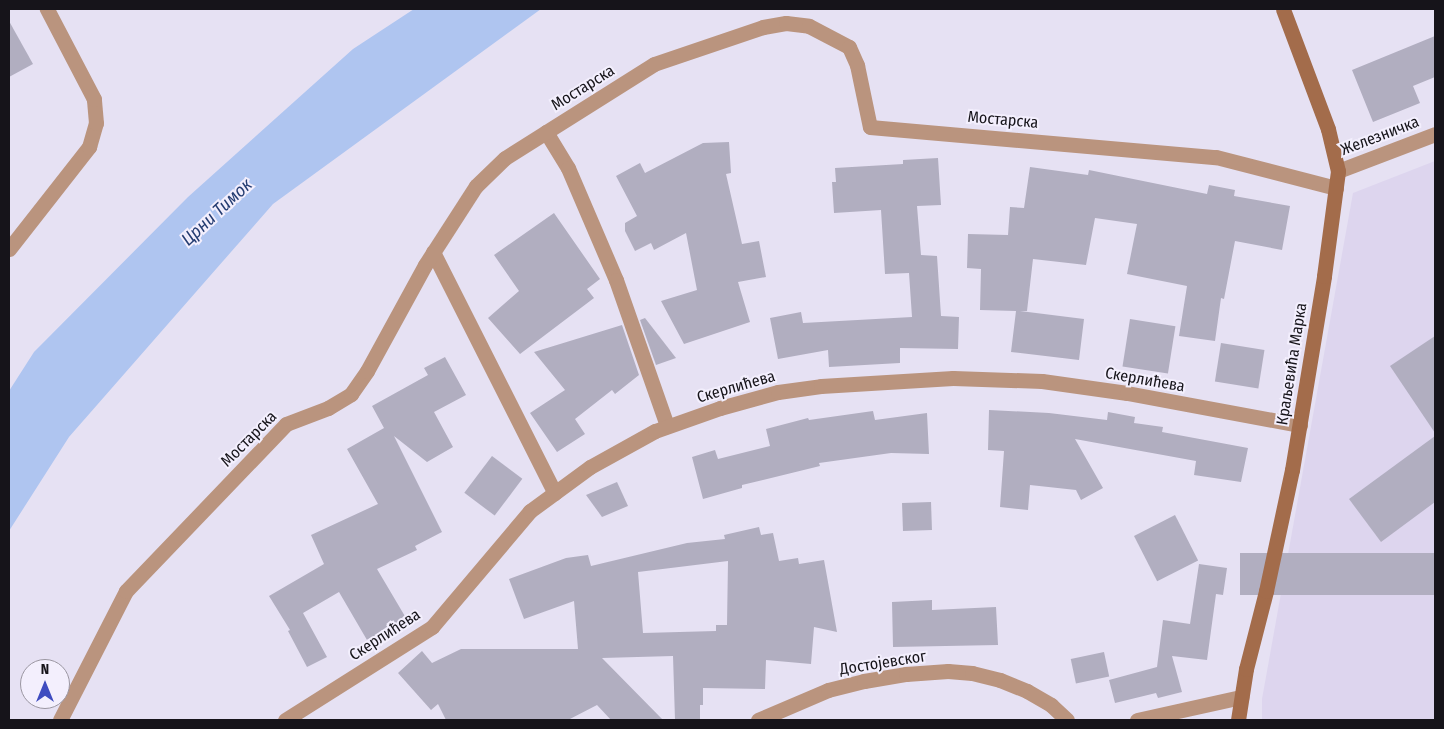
<!DOCTYPE html>
<html>
<head>
<meta charset="utf-8">
<style>
  body { margin:0 }
  #map { position:relative; width:1444px; height:729px; overflow:hidden; background:#e6e1f3; font-family:"Fira Sans Condensed",sans-serif }
  div>[style] { position:absolute }
  .built>* { inset:0; background:#ddd5ee }
  .water>* { inset:0; background:#afc5f0 }
  .building>* { inset:0; background:#b1aec0; transform-origin:0 0 }
  .street>* { height:15px; margin:-7.5px; padding:0 7.5px; transform-origin:7.5px; border-radius:7.5px; background:#ba947e }
  .secondary>* { height:15px; margin:-7.5px; padding:0 7.5px; transform-origin:7.5px; border-radius:7.5px; background:#a36c4b }
  span { translate:-50% -50%; white-space:nowrap; text-align:center; line-height:1.15; -webkit-text-stroke:4px #f3effd; paint-order:stroke }
  .street-label { font-size:16px; color:#16141a }
  .water-label { font-size:18px; color:#253d72; font-style:italic }
  .frame { position:absolute; inset:0; border:10px solid #16141a; pointer-events:none }
  .north { position:absolute; left:20px; top:659px; width:50px; height:50px; box-sizing:border-box; background:#f3effd; border:1px solid #9b97a2; border-radius:50%; rotate:0deg; font-size:14px; font-weight:700; line-height:20px; text-align:center; color:#16141a }
  .north::after { content:''; display:block; margin:auto; width:18px; height:22px; background:#3e4cc0; clip-path:polygon(50% 0,100% 100%,50% 72%,0 100%) }
</style>
</head>
<body>
<div id="map">
  <div class="built">
    <div style="clip-path:polygon(1435px 161px,1435px 720px,1262px 720px,1262px 699px,1353px 193px)"></div>
  </div>
  <div class="water">
    <div style="clip-path:polygon(414px 9px,541px 9px,273px 204px,69px 437px,9px 531px,9px 391px,34px 352px,188px 197px,353px 49px)"></div>
  </div>
  <div class="building">
    <div style="clip-path:polygon(9px 21px,33px 64px,9px 77px)"></div>
    <div style="clip-path:polygon(1435px 36px,1435px 77px,1413px 86px,1420px 103px,1373px 122px,1352px 70px)"></div>
    <div style="clip-path:polygon(729px 142px,731px 173px,726px 174px,742px 244px,759px 241px,766px 277px,738px 282px,750px 322px,684px 344px,661px 301px,697px 290px,686px 233px,654px 250px,651px 243px,635px 251px,625px 231px,625px 223px,637px 216px,616px 176px,640px 163px,645px 173px,703px 143px)"></div>
    <div style="clip-path:polygon(938px 158px,941px 205px,917px 206px,921px 255px,937px 256px,941px 316px,959px 317px,958px 349px,900px 348px,900px 363px,829px 367px,828px 350px,778px 359px,770px 318px,801px 312px,803px 323px,912px 317px,909px 273px,885px 274px,881px 210px,834px 213px,832px 182px,836px 182px,835px 168px,903px 164px,903px 160px)"></div>
    <div style="clip-path:polygon(1030px 167px,1088px 175px,1089px 170px,1207px 194px,1209px 185px,1235px 190px,1234px 196px,1290px 206px,1282px 250px,1235px 241px,1224px 299px,1221px 298px,1215px 341px,1179px 336px,1187px 286px,1127px 274px,1137px 224px,1095px 218px,1086px 265px,1033px 259px,1027px 311px,1020px 311px,1084px 319px,1079px 360px,1011px 352px,1016px 311px,980px 310px,981px 269px,967px 268px,968px 234px,1008px 235px,1010px 207px,1024px 208px)"></div>
    <div style="clip-path:polygon(554px 213px,600px 279px,587px 289px,594px 298px,520px 354px,488px 318px,519px 291px,494px 255px)"></div>
    <div style="clip-path:polygon(645px 318px,676px 358px,656px 365px,640px 320px)"></div>
    <div style="left:1130px;top:319px;width:46px;height:48px;rotate:9deg"></div>
    <div style="clip-path:polygon(622px 325px,639px 375px,615px 394px,612px 390px,575px 419px,585px 434px,557px 452px,530px 413px,565px 390px,534px 352px)"></div>
    <div style="clip-path:polygon(1435px 336px,1435px 433px,1390px 366px)"></div>
    <div style="left:1221px;top:343px;width:44px;height:39px;rotate:9deg"></div>
    <div style="clip-path:polygon(445px 357px,466px 395px,434px 412px,453px 447px,427px 462px,394px 436px,442px 532px,415px 546px,417px 550px,377px 569px,406px 618px,367px 640px,339px 592px,303px 613px,327px 657px,307px 667px,288px 631px,290px 630px,269px 596px,324px 564px,311px 535px,378px 504px,347px 449px,384px 428px,372px 406px,428px 375px,424px 368px)"></div>
    <div style="clip-path:polygon(989px 410px,1049px 413px,1107px 420px,1108px 412px,1135px 417px,1134px 423px,1163px 427px,1162px 432px,1248px 448px,1241px 482px,1194px 475px,1196px 461px,1075px 439px,1103px 488px,1081px 500px,1076px 490px,1030px 485px,1028px 510px,1000px 507px,1004px 451px,988px 450px)"></div>
    <div style="clip-path:polygon(873px 411px,875px 420px,927px 413px,929px 454px,891px 453px,819px 463px,820px 466px,742px 485px,742px 488px,703px 499px,692px 457px,715px 450px,718px 459px,770px 446px,766px 429px,808px 418px,809px 420px)"></div>
    <div style="clip-path:polygon(1435px 436px,1435px 502px,1381px 542px,1349px 499px)"></div>
    <div style="left:492px;top:456px;width:38px;height:46px;rotate:37deg"></div>
    <div style="clip-path:polygon(617px 482px,628px 506px,602px 517px,586px 495px)"></div>
    <div style="left:931px;top:502px;width:28px;height:29px;rotate:88deg"></div>
    <div style="left:1175px;top:515px;width:51px;height:46px;rotate:63deg"></div>
    <div style="clip-path:polygon(evenodd,759px 527px,761px 535px,773px 533px,779px 561px,798px 558px,799px 564px,824px 560px,837px 632px,814px 627px,811px 664px,766px 660px,765px 689px,703px 688px,703px 705px,700px 705px,700px 719px,675px 720px,673px 656px,602px 658px,663px 720px,611px 720px,597px 705px,568px 720px,446px 720px,438px 704px,431px 710px,398px 673px,422px 651px,432px 663px,461px 649px,578px 649px,574px 601px,524px 619px,509px 579px,566px 558px,588px 555px,591px 566px,687px 543px,725px 539px,724px 535px,759px 527px,728px 561px,727px 625px,716px 625px,716px 631px,643px 633px,638px 572px,728px 561px)"></div>
    <div style="left:1435px;top:553px;width:42px;height:195px;rotate:90deg"></div>
    <div style="clip-path:polygon(1199px 564px,1227px 568px,1223px 595px,1216px 594px,1207px 660px,1172px 656px,1182px 692px,1158px 698px,1156px 693px,1115px 703px,1109px 680px,1157px 667px,1163px 620px,1190px 624px)"></div>
    <div style="clip-path:polygon(932px 600px,932px 610px,996px 607px,998px 645px,893px 647px,892px 602px)"></div>
    <div style="left:1104px;top:652px;width:25px;height:34px;rotate:78deg"></div>
  </div>
  <div class="street">
    <div style="left:546px;top:132px;width:42px;rotate:58.6deg"></div>
    <div style="left:568px;top:168px;width:122px;rotate:66.8deg"></div>
    <div style="left:616px;top:280px;width:155px;rotate:70.7deg"></div>
    <div style="left:1338px;top:171px;width:104px;rotate:-20.9deg"></div>
    <div style="left:9px;top:249px;width:130px;rotate:-51.9deg"></div>
    <div style="left:89px;top:147px;width:25px;rotate:-74deg"></div>
    <div style="left:96px;top:123px;width:24px;rotate:-95deg"></div>
    <div style="left:94px;top:99px;width:102px;rotate:-117.6deg"></div>
    <div style="left:433px;top:252px;width:270px;rotate:63.2deg"></div>
    <div style="left:60px;top:720px;width:145px;rotate:-62.9deg"></div>
    <div style="left:126px;top:591px;width:231px;rotate:-46.2deg"></div>
    <div style="left:286px;top:424px;width:45px;rotate:-20.9deg"></div>
    <div style="left:328px;top:408px;width:27px;rotate:-31deg"></div>
    <div style="left:351px;top:394px;width:28px;rotate:-55deg"></div>
    <div style="left:367px;top:371px;width:121px;rotate:-61.3deg"></div>
    <div style="left:425px;top:265px;width:94px;rotate:-57.2deg"></div>
    <div style="left:476px;top:186px;width:40px;rotate:-44deg"></div>
    <div style="left:505px;top:158px;width:176px;rotate:-32.2deg"></div>
    <div style="left:654px;top:64px;width:115px;rotate:-18.7deg"></div>
    <div style="left:763px;top:27px;width:23px;rotate:-10deg"></div>
    <div style="left:786px;top:23px;width:23px;rotate:7deg"></div>
    <div style="left:809px;top:26px;width:45px;rotate:27.7deg"></div>
    <div style="left:849px;top:47px;width:20px;rotate:66deg"></div>
    <div style="left:857px;top:65px;width:63px;rotate:78.2deg"></div>
    <div style="left:870px;top:127px;width:347px;rotate:5deg"></div>
    <div style="left:1216px;top:157px;width:124px;rotate:14.5deg"></div>
    <div style="left:285px;top:720px;width:174px;rotate:-32.3deg"></div>
    <div style="left:432px;top:627px;width:152px;rotate:-49.8deg"></div>
    <div style="left:530px;top:511px;width:74px;rotate:-36.3deg"></div>
    <div style="left:590px;top:467px;width:74px;rotate:-29deg"></div>
    <div style="left:655px;top:431px;width:69px;rotate:-19.5deg"></div>
    <div style="left:720px;top:408px;width:60px;rotate:-15.4deg"></div>
    <div style="left:778px;top:392px;width:43px;rotate:-7.9deg"></div>
    <div style="left:821px;top:386px;width:132px;rotate:-3.5deg"></div>
    <div style="left:953px;top:378px;width:89px;rotate:1.9deg"></div>
    <div style="left:1042px;top:381px;width:86px;rotate:8deg"></div>
    <div style="left:1127px;top:393px;width:176px;rotate:10.5deg"></div>
    <div style="left:758px;top:720px;width:76px;rotate:-23.2deg"></div>
    <div style="left:828px;top:690px;width:37px;rotate:-14deg"></div>
    <div style="left:864px;top:681px;width:43px;rotate:-9.5deg"></div>
    <div style="left:906px;top:674px;width:42px;rotate:-4.1deg"></div>
    <div style="left:948px;top:671px;width:24px;rotate:5deg"></div>
    <div style="left:972px;top:673px;width:29px;rotate:14deg"></div>
    <div style="left:1000px;top:680px;width:29px;rotate:22deg"></div>
    <div style="left:1027px;top:691px;width:28px;rotate:30deg"></div>
    <div style="left:1051px;top:705px;width:22px;rotate:43deg"></div>
    <div style="left:1137px;top:720px;width:107px;rotate:-12.5deg"></div>
  </div>
  <div class="secondary">
    <div style="left:1238px;top:720px;width:52px;rotate:-81.1deg"></div>
    <div style="left:1246px;top:669px;width:81px;rotate:-75.6deg"></div>
    <div style="left:1266px;top:591px;width:124px;rotate:-77.9deg"></div>
    <div style="left:1292px;top:470px;width:197px;rotate:-80.6deg"></div>
    <div style="left:1324px;top:276px;width:106px;rotate:-82.4deg"></div>
    <div style="left:1338px;top:171px;width:43px;rotate:-103.4deg"></div>
    <div style="left:1328px;top:129px;width:128px;rotate:-110.6deg"></div>
  </div>
  <div class="street-label">
    <span style="left:583px;top:88px;rotate:-32deg">Мостарска</span>
    <span style="left:1003px;top:120px;rotate:5deg">Мостарска</span>
    <span style="left:1380px;top:136px;rotate:-21deg">Железничка</span>
    <span style="left:1292px;top:364px;rotate:-81deg">Краљевића Марка</span>
    <span style="left:1145px;top:380px;rotate:10deg">Скерлићева</span>
    <span style="left:736px;top:387px;rotate:-16deg">Скерлићева</span>
    <span style="left:249px;top:439px;rotate:-45deg">Мостарска</span>
    <span style="left:385px;top:635px;rotate:-33deg">Скерлићева</span>
    <span style="left:883px;top:663px;rotate:-9deg">Достојевског</span>
  </div>
  <div class="water-label">
    <span style="left:217px;top:212px;rotate:-43deg">Црни Тимок</span>
  </div>
  <div class="frame"></div>
  <div class="north">N</div>
</div>
</body>
</html>
